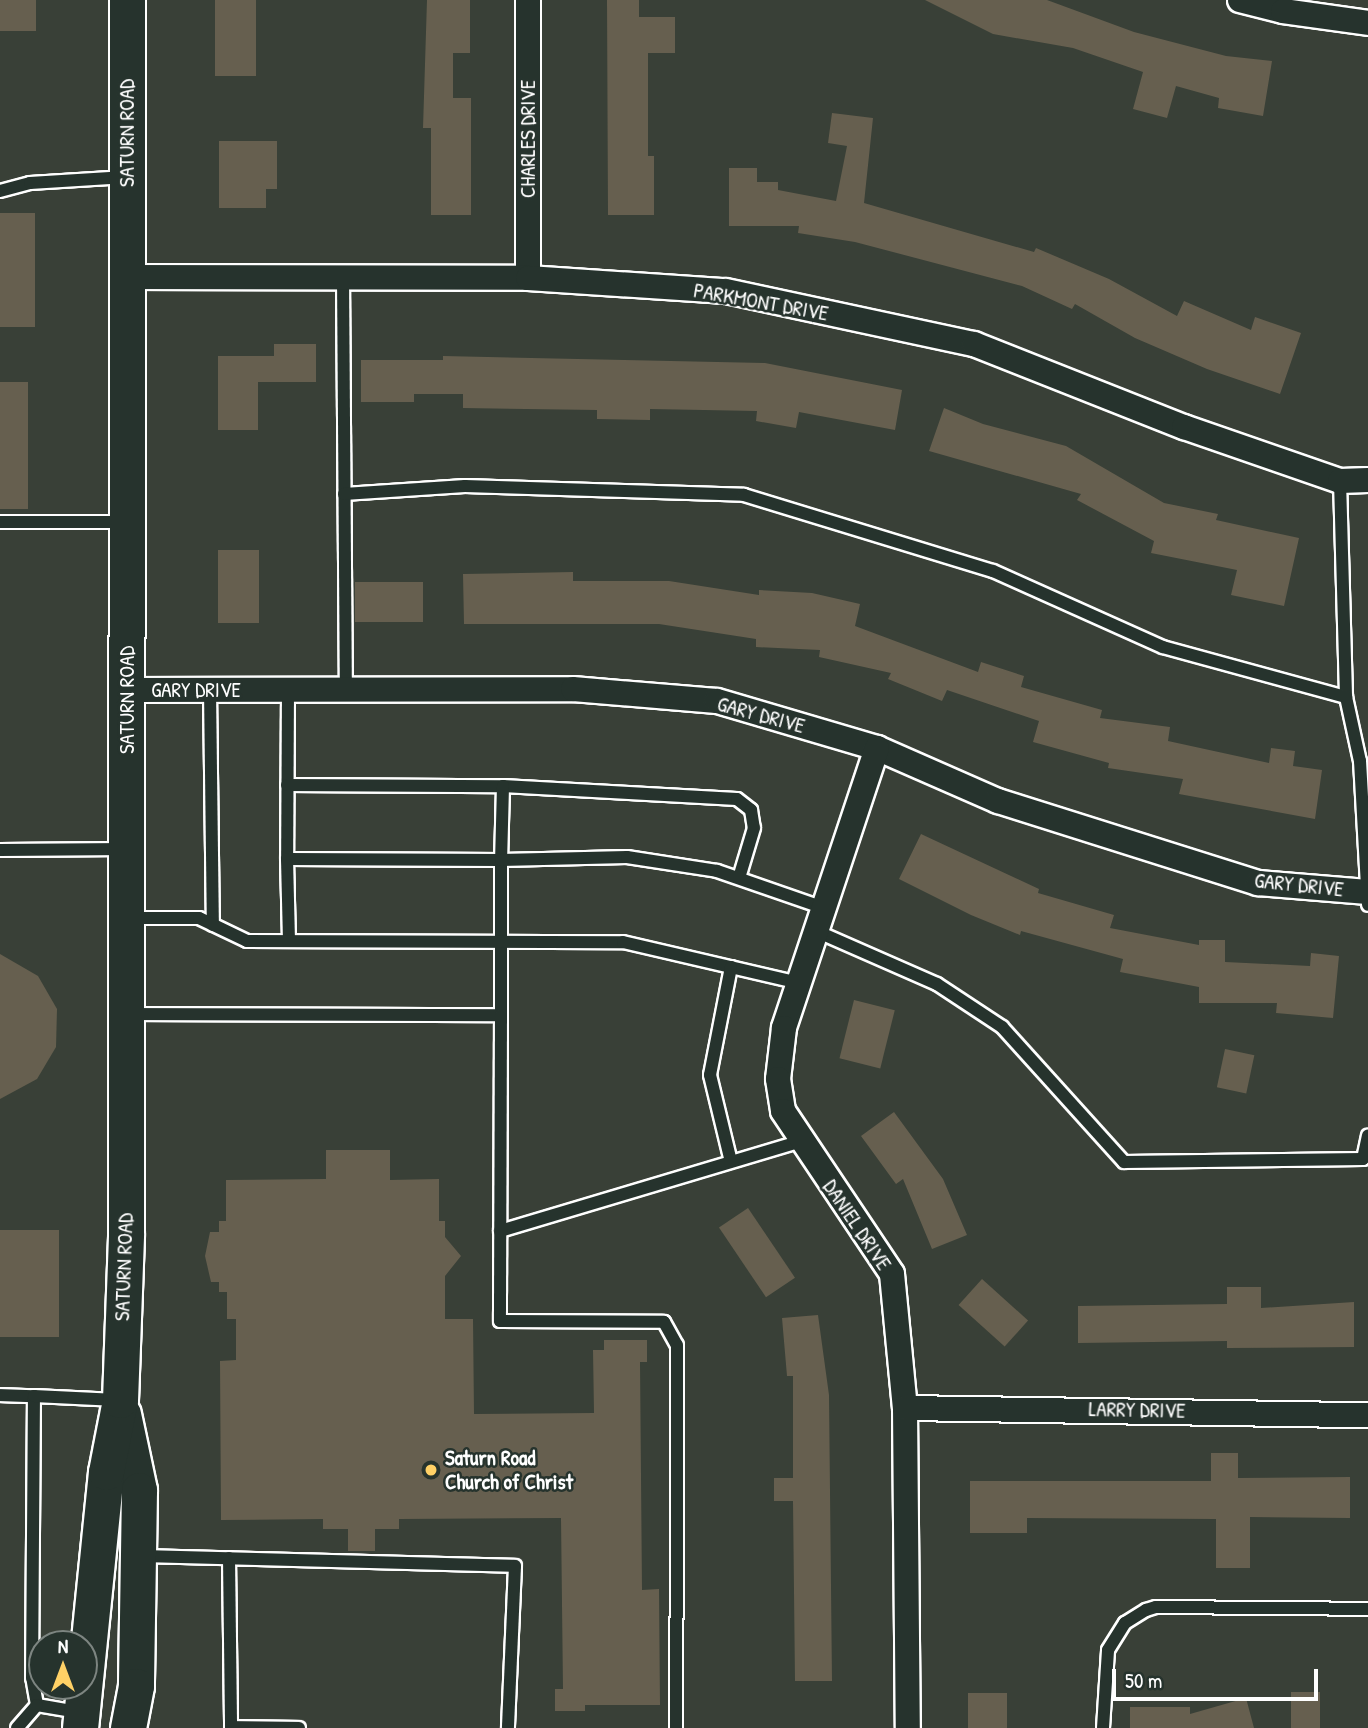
<!DOCTYPE html>
<html>
<head>
<meta charset="utf-8">
<style>
  body { margin:0 }
  #map { position:relative; width:1368px; height:1728px; overflow:hidden; background:#394037; font-family:"Patrick Hand",sans-serif }
  div>[style] { position:absolute }
  .building>* { inset:0; background:#665f4f; transform-origin:0 0 }
  .roads { filter:drop-shadow(2px 0 #fff) drop-shadow(-2px 0 #fff) drop-shadow(0 2px #fff) drop-shadow(0 -2px #fff) }
  .lane>* { height:12px; margin:-6px; padding:0 6px; transform-origin:6px; border-radius:6px; background:#26332d }
  .street>* { height:24px; margin:-12px; padding:0 12px; transform-origin:12px; border-radius:12px; background:#26332d }
  .secondary>* { height:35px; margin:-17.5px; padding:0 17.5px; transform-origin:17.5px; border-radius:17.5px; background:#26332d }
  .dots>* { width:19px; height:19px; translate:-50% -50%; box-sizing:border-box; border:4px solid #26332d; border-radius:50% }
  span { translate:-50% -50%; white-space:nowrap; text-align:center; line-height:1.15; -webkit-text-stroke:5px #26332d; paint-order:stroke }
  .street-label { font-size:21px; color:#fff }
  .poi-label { font-size:21px; color:#fff; font-weight:700 }
  .left { translate:0 -50%; text-align:left }
  .north { position:absolute; left:28px; top:1630px; width:70px; height:70px; box-sizing:border-box; background:#26332d; border:2px solid #7d8581; border-radius:50%; rotate:0deg; font-size:19px; font-weight:700; line-height:28px; text-align:center; color:#fff }
  .north::after { content:''; display:block; margin:auto; width:24px; height:32px; background:#ffd166; clip-path:polygon(50% 0,100% 100%,50% 72%,0 100%) }
  .scale { position:absolute; left:1112px; top:1669px; width:206px; height:32px; box-sizing:border-box; border:4px solid #fff; border-top:0; padding-left:9px; font-size:21px; line-height:24px; white-space:nowrap; color:#fff; -webkit-text-stroke:5px #26332d; paint-order:stroke }
</style>
</head>
<body>
<div id="map">
  <div class="building">
    <div style="left:0;top:0;width:36px;height:31px"></div>
    <div style="left:215px;top:0;width:41px;height:76px"></div>
    <div style="clip-path:polygon(427px 0,470px 0,470px 53px,453px 53px,453px 98px,471px 98px,471px 215px,431px 215px,431px 128px,423px 128px)"></div>
    <div style="clip-path:polygon(607px 0,639px 0,639px 17px,675px 17px,675px 53px,648px 53px,648px 156px,654px 156px,654px 215px,608px 215px)"></div>
    <div style="clip-path:polygon(925px 0,1047px 0,1134px 32px,1226px 56px,1272px 61px,1263px 116px,1218px 108px,1219px 98px,1176px 86px,1167px 118px,1133px 109px,1143px 72px,1073px 48px,993px 34px)"></div>
    <div style="clip-path:polygon(832px 113px,873px 118px,864px 203px,1034px 252px,1036px 248px,1109px 279px,1177px 316px,1184px 301px,1251px 330px,1255px 317px,1301px 333px,1280px 394px,1207px 369px,1135px 338px,1075px 304px,1072px 309px,1022px 286px,855px 242px,798px 233px,799px 226px,729px 226px,729px 168px,757px 168px,757px 182px,778px 182px,778px 190px,836px 201px,847px 146px,828px 143px)"></div>
    <div style="clip-path:polygon(219px 141px,277px 141px,277px 189px,266px 189px,266px 208px,219px 208px)"></div>
    <div style="left:0;top:213px;width:35px;height:114px"></div>
    <div style="clip-path:polygon(274px 344px,316px 344px,316px 382px,258px 382px,258px 430px,218px 430px,218px 356px,274px 356px)"></div>
    <div style="clip-path:polygon(443px 356px,765px 363px,902px 390px,895px 430px,799px 412px,796px 428px,756px 421px,757px 411px,650px 409px,650px 420px,597px 419px,597px 410px,463px 408px,463px 394px,414px 394px,414px 402px,361px 402px,361px 360px,443px 360px)"></div>
    <div style="left:0;top:382px;width:28px;height:127px"></div>
    <div style="clip-path:polygon(944px 408px,983px 424px,1066px 446px,1164px 503px,1218px 514px,1216px 520px,1299px 538px,1284px 606px,1231px 595px,1237px 570px,1151px 553px,1154px 541px,1077px 500px,1081px 494px,929px 451px)"></div>
    <div style="left:218px;top:550px;width:41px;height:73px"></div>
    <div style="clip-path:polygon(573px 572px,573px 581px,669px 581px,759px 595px,759px 590px,812px 593px,860px 604px,855px 626px,978px 672px,981px 662px,1024px 676px,1021px 687px,1102px 710px,1100px 718px,1170px 727px,1168px 741px,1269px 763px,1271px 748px,1295px 751px,1293px 766px,1322px 770px,1315px 819px,1179px 794px,1183px 779px,1108px 768px,1109px 763px,1033px 742px,1039px 721px,947px 690px,942px 701px,888px 679px,891px 673px,819px 657px,820px 650px,756px 647px,756px 639px,659px 624px,464px 624px,463px 574px)"></div>
    <div style="left:355px;top:582px;width:68px;height:40px"></div>
    <div style="clip-path:polygon(921px 834px,1039px 889px,1038px 893px,1114px 915px,1110px 928px,1199px 945px,1199px 940px,1225px 940px,1225px 962px,1310px 966px,1311px 953px,1339px 956px,1333px 1018px,1276px 1013px,1277px 1003px,1199px 1003px,1199px 987px,1120px 972px,1123px 959px,1021px 931px,1020px 935px,971px 915px,899px 879px)"></div>
    <div style="clip-path:polygon(0 954px,38px 976px,57px 1009px,56px 1047px,37px 1079px,0 1099px)"></div>
    <div style="left:854px;top:1000px;width:42px;height:60px;rotate:14deg"></div>
    <div style="left:1225px;top:1049px;width:30px;height:39px;rotate:12deg"></div>
    <div style="clip-path:polygon(894px 1112px,943px 1179px,967px 1235px,932px 1249px,903px 1179px,896px 1184px,861px 1136px)"></div>
    <div style="clip-path:polygon(326px 1150px,390px 1150px,390px 1180px,439px 1179px,439px 1221px,445px 1221px,445px 1237px,461px 1256px,445px 1276px,445px 1319px,473px 1319px,474px 1414px,594px 1413px,593px 1350px,604px 1350px,604px 1340px,647px 1340px,647px 1362px,640px 1362px,642px 1590px,659px 1589px,660px 1705px,585px 1705px,585px 1711px,555px 1711px,555px 1689px,563px 1689px,561px 1518px,399px 1519px,399px 1529px,375px 1529px,375px 1551px,348px 1551px,348px 1529px,323px 1529px,323px 1519px,221px 1520px,220px 1361px,236px 1360px,236px 1319px,227px 1319px,227px 1292px,219px 1292px,219px 1282px,211px 1282px,205px 1256px,210px 1232px,219px 1232px,219px 1221px,226px 1221px,226px 1180px,326px 1179px)"></div>
    <div style="left:748px;top:1208px;width:84px;height:35px;rotate:56deg"></div>
    <div style="left:0;top:1230px;width:59px;height:107px"></div>
    <div style="left:982px;top:1279px;width:62px;height:35px;rotate:42deg"></div>
    <div style="clip-path:polygon(1227px 1287px,1261px 1287px,1261px 1308px,1354px 1302px,1354px 1347px,1227px 1348px,1227px 1341px,1078px 1343px,1078px 1306px,1227px 1304px)"></div>
    <div style="clip-path:polygon(818px 1315px,829px 1395px,832px 1681px,795px 1681px,793px 1501px,774px 1501px,774px 1478px,793px 1478px,793px 1376px,787px 1376px,782px 1318px)"></div>
    <div style="clip-path:polygon(1211px 1453px,1238px 1453px,1238px 1478px,1350px 1477px,1350px 1518px,1250px 1517px,1250px 1568px,1216px 1568px,1216px 1519px,1027px 1518px,1027px 1533px,970px 1533px,970px 1481px,1211px 1481px)"></div>
    <div style="left:1291px;top:1692px;width:29px;height:36px"></div>
    <div style="left:968px;top:1693px;width:39px;height:35px"></div>
    <div style="clip-path:polygon(1246px 1698px,1254px 1728px,1130px 1728px,1130px 1707px,1190px 1707px,1190px 1714px)"></div>
  </div>
  <div class="roads">
    <div class="lane">
      <div style="left:0;top:191px;width:31px;rotate:-15deg"></div>
      <div style="left:30px;top:183px;width:96px;rotate:-3.6deg"></div>
      <div style="left:343px;top:277px;width:412px;rotate:89.6deg"></div>
      <div style="left:1340px;top:481px;width:216px;rotate:88.4deg"></div>
      <div style="left:1346px;top:697px;width:66px;rotate:77.7deg"></div>
      <div style="left:1360px;top:761px;width:144px;rotate:86.8deg"></div>
      <div style="left:344px;top:494px;width:121px;rotate:-3.8deg"></div>
      <div style="left:465px;top:486px;width:279px;rotate:1.8deg"></div>
      <div style="left:744px;top:495px;width:260px;rotate:17deg"></div>
      <div style="left:993px;top:571px;width:186px;rotate:24.1deg"></div>
      <div style="left:1163px;top:647px;width:190px;rotate:15.3deg"></div>
      <div style="left:0;top:522px;width:126px"></div>
      <div style="left:288px;top:689px;width:170px;rotate:90.3deg"></div>
      <div style="left:287px;top:859px;width:214px;rotate:0.3deg"></div>
      <div style="left:501px;top:860px;width:155px;rotate:90deg"></div>
      <div style="left:210px;top:690px;width:235px;rotate:89.3deg"></div>
      <div style="left:287px;top:785px;width:216px;rotate:0.3deg"></div>
      <div style="left:503px;top:786px;width:234px;rotate:3.2deg"></div>
      <div style="left:737px;top:799px;width:18px;rotate:38deg"></div>
      <div style="left:751px;top:810px;width:18px;rotate:81deg"></div>
      <div style="left:754px;top:828px;width:52px;rotate:106.7deg"></div>
      <div style="left:503px;top:786px;width:74px;rotate:91.5deg"></div>
      <div style="left:501px;top:860px;width:126px;rotate:-1.4deg"></div>
      <div style="left:627px;top:857px;width:91px;rotate:8.8deg"></div>
      <div style="left:717px;top:871px;width:113px;rotate:19.1deg"></div>
      <div style="left:0;top:850px;width:126px;rotate:-0.5deg"></div>
      <div style="left:287px;top:859px;width:82px;rotate:88.6deg"></div>
      <div style="left:129px;top:918px;width:70px"></div>
      <div style="left:199px;top:918px;width:53px;rotate:25.6deg"></div>
      <div style="left:247px;top:941px;width:376px;rotate:0.2deg"></div>
      <div style="left:623px;top:942px;width:181px;rotate:13.1deg"></div>
      <div style="left:816px;top:931px;width:132px;rotate:23.7deg"></div>
      <div style="left:937px;top:984px;width:78px;rotate:33.5deg"></div>
      <div style="left:1002px;top:1027px;width:182px;rotate:47.9deg"></div>
      <div style="left:1124px;top:1162px;width:239px;rotate:-0.7deg"></div>
      <div style="left:1363px;top:1159px;width:24px;rotate:-78deg"></div>
      <div style="left:731px;top:967px;width:110px;rotate:101deg"></div>
      <div style="left:710px;top:1075px;width:89px;rotate:76.4deg"></div>
      <div style="left:129px;top:1014px;width:372px;rotate:0.2deg"></div>
      <div style="left:501px;top:1015px;width:306px;rotate:90.2deg"></div>
      <div style="left:500px;top:1321px;width:164px;rotate:0.3deg"></div>
      <div style="left:664px;top:1322px;width:26px;rotate:61deg"></div>
      <div style="left:677px;top:1345px;width:383px;rotate:90.1deg"></div>
      <div style="left:500px;top:1231px;width:314px;rotate:-16.6deg"></div>
      <div style="left:0;top:1395px;width:34px;rotate:2deg"></div>
      <div style="left:139px;top:1556px;width:376px;rotate:1.5deg"></div>
      <div style="left:515px;top:1566px;width:162px;rotate:92.5deg"></div>
      <div style="left:229px;top:1558px;width:169px;rotate:89.3deg"></div>
      <div style="left:231px;top:1727px;width:68px;rotate:0.8deg"></div>
      <div style="left:37px;top:1705px;width:27px;rotate:-100deg"></div>
      <div style="left:32px;top:1678px;width:282px;rotate:-89.6deg"></div>
      <div style="left:34px;top:1396px;width:83px;rotate:2.8deg"></div>
      <div style="left:37px;top:1705px;width:42px;rotate:9.7deg"></div>
      <div style="left:17px;top:1728px;width:30px;rotate:-49deg"></div>
      <div style="left:1103px;top:1728px;width:78px;rotate:-86.3deg"></div>
      <div style="left:1108px;top:1650px;width:32px;rotate:-58deg"></div>
      <div style="left:1125px;top:1623px;width:25px;rotate:-32deg"></div>
      <div style="left:1146px;top:1610px;width:10px;rotate:-17deg"></div>
      <div style="left:1156px;top:1607px;width:212px;rotate:0.5deg"></div>
    </div>
    <div class="street">
      <div style="left:528px;top:0;width:278px;rotate:90deg"></div>
      <div style="left:1240px;top:0;width:44px;rotate:14.3deg"></div>
      <div style="left:1283px;top:11px;width:86px;rotate:8deg"></div>
      <div style="left:126px;top:277px;width:402px;rotate:0.1deg"></div>
      <div style="left:528px;top:278px;width:198px;rotate:3.8deg"></div>
      <div style="left:726px;top:291px;width:254px;rotate:12.1deg"></div>
      <div style="left:974px;top:344px;width:226px;rotate:21.6deg"></div>
      <div style="left:1184px;top:427px;width:165px;rotate:19.1deg"></div>
      <div style="left:1340px;top:481px;width:28px;rotate:-2deg"></div>
      <div style="left:127px;top:690px;width:446px;rotate:-0.1deg"></div>
      <div style="left:573px;top:689px;width:144px;rotate:4.8deg"></div>
      <div style="left:717px;top:701px;width:167px;rotate:16.4deg"></div>
      <div style="left:877px;top:748px;width:132px;rotate:23.7deg"></div>
      <div style="left:998px;top:801px;width:273px;rotate:17.5deg"></div>
      <div style="left:1258px;top:883px;width:110px;rotate:4.7deg"></div>
      <div style="left:877px;top:748px;width:295px;rotate:108.4deg"></div>
      <div style="left:784px;top:1028px;width:51px;rotate:96.7deg"></div>
      <div style="left:778px;top:1079px;width:32px;rotate:81deg"></div>
      <div style="left:783px;top:1111px;width:196px;rotate:56.2deg"></div>
      <div style="left:892px;top:1274px;width:135px;rotate:84.5deg"></div>
      <div style="left:905px;top:1408px;width:320px;rotate:89.5deg"></div>
      <div style="left:905px;top:1408px;width:463px;rotate:0.9deg"></div>
    </div>
    <div class="secondary">
      <div style="left:123px;top:1414px;width:78px;rotate:78.1deg"></div>
      <div style="left:139px;top:1490px;width:196px;rotate:90.9deg"></div>
      <div style="left:136px;top:1686px;width:43px;rotate:100.8deg"></div>
      <div style="left:80px;top:1728px;width:257px;rotate:-84.2deg"></div>
      <div style="left:106px;top:1472px;width:73px;rotate:-79deg"></div>
      <div style="left:120px;top:1400px;width:167px;rotate:-87.9deg"></div>
      <div style="left:126px;top:1233px;width:1233px;rotate:-89.95deg"></div>
    </div>
  </div>
  <div class="dots">
    <div style="left:431px;top:1470px;background:#ffd166"></div>
  </div>
  <div class="street-label">
    <span style="left:127px;top:133px;rotate:-90deg">SATURN ROAD</span>
    <span style="left:528px;top:139px;rotate:-90deg">CHARLES DRIVE</span>
    <span style="left:761px;top:302px;rotate:10deg">PARKMONT DRIVE</span>
    <span style="left:196px;top:690px">GARY DRIVE</span>
    <span style="left:127px;top:700px;rotate:-90deg">SATURN ROAD</span>
    <span style="left:761px;top:715px;rotate:15deg">GARY DRIVE</span>
    <span style="left:1299px;top:885px;rotate:6deg">GARY DRIVE</span>
    <span style="left:857px;top:1225px;rotate:56deg">DANIEL DRIVE</span>
    <span style="left:124px;top:1267px;rotate:-88deg">SATURN ROAD</span>
    <span style="left:1137px;top:1410px;rotate:1deg">LARRY DRIVE</span>
  </div>
  <div class="poi-label">
    <span class="left" style="left:445px;top:1470px">Saturn Road<br>Church of Christ</span>
  </div>
  <div class="north">N</div>
  <div class="scale">50 m</div>
</div>
</body>
</html>
